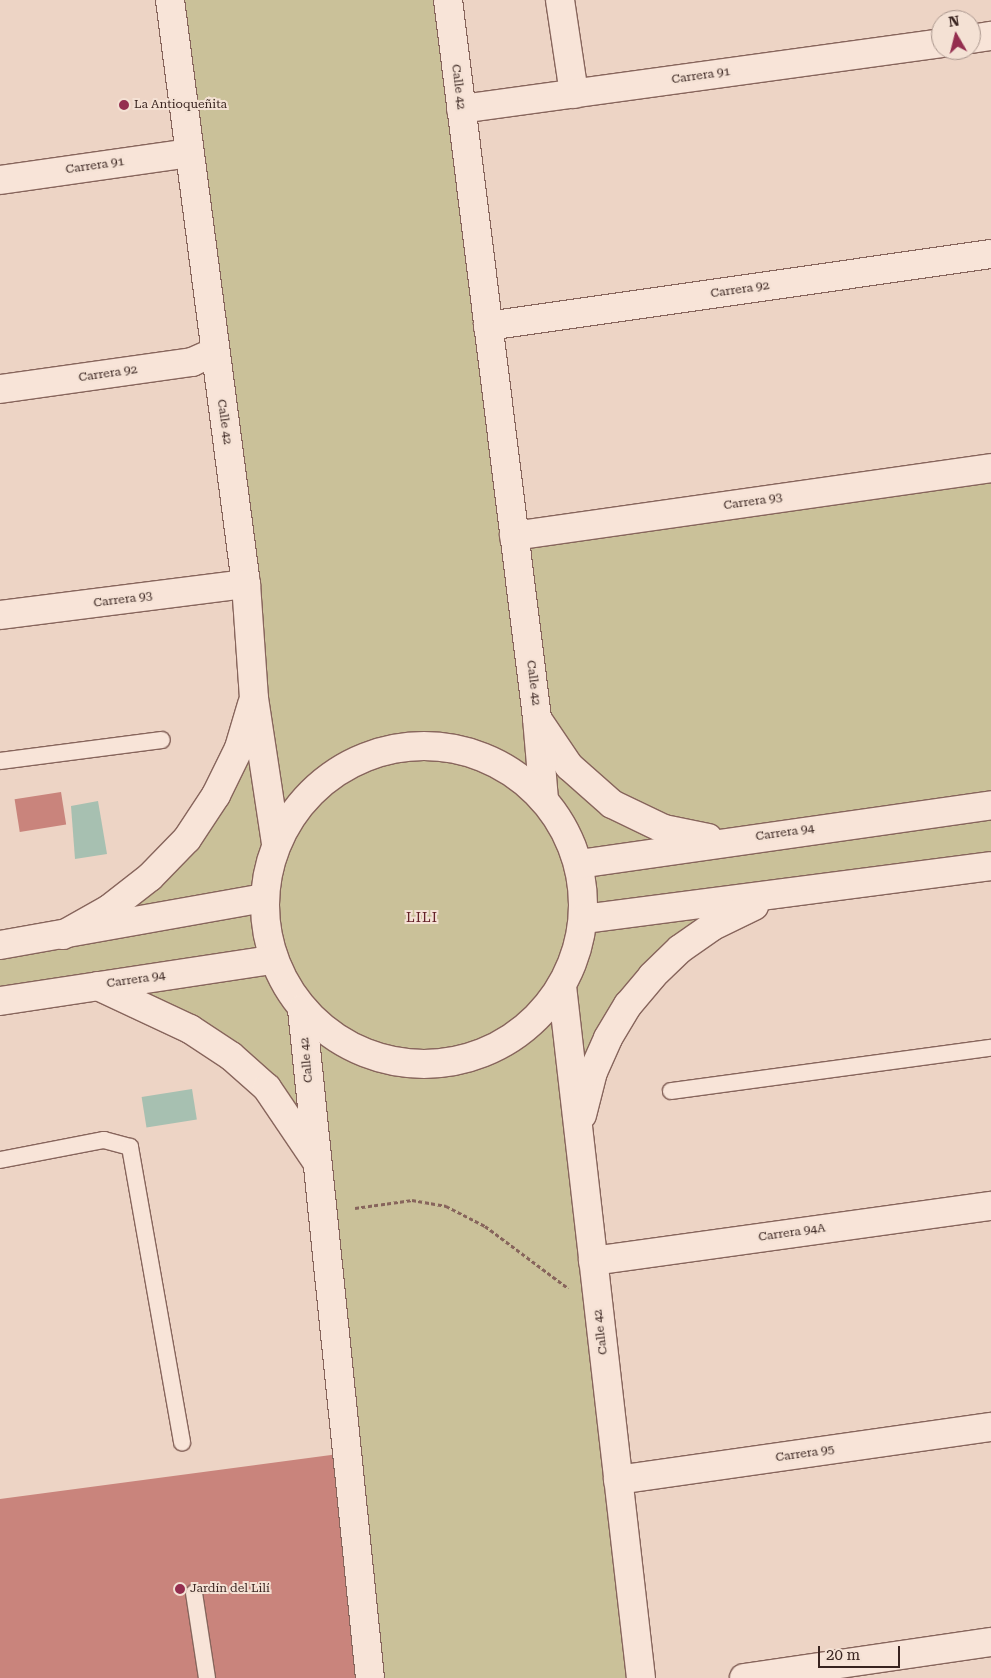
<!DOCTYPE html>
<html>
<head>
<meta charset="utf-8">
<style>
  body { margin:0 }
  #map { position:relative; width:991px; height:1678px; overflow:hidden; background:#edd4c5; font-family:"Roboto Serif",serif }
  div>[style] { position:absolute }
  .green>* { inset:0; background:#cac199 }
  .water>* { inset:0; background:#a7c0b1; transform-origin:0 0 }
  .building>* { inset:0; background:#c9847c; transform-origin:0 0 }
  .path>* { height:3px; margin-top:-1.5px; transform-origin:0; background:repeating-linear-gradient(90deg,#87655c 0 4px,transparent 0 6.5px) }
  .roads { filter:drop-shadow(1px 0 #87655c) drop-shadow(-1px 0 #87655c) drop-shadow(0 1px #87655c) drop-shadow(0 -1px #87655c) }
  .service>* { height:16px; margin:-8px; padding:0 8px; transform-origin:8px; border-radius:8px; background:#f8e4d8 }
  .minor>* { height:28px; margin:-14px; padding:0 14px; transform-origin:14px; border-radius:14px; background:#f8e4d8 }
  .tertiary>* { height:28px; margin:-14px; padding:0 14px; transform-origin:14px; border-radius:14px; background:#f8e4d8 }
  .tertiary>.ring { margin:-14px; padding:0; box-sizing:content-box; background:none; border:28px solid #f8e4d8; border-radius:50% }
  .dots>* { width:14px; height:14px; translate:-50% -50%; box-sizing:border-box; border:2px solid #f4e1d4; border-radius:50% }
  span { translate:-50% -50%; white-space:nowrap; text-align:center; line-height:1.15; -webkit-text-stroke:4px #f4e1d4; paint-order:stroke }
  .street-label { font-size:12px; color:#38231f }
  .poi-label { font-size:12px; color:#38231f }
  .left { translate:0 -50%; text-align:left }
  .neighbourhood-label { font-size:14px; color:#632027; letter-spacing:1px }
  .north { position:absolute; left:931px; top:10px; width:50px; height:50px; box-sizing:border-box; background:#f4e1d4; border:1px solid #a9958c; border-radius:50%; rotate:352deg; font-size:14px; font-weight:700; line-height:20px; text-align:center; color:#38231f }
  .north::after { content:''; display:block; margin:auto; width:18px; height:22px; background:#942e4f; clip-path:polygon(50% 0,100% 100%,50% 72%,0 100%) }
  .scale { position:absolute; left:818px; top:1646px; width:82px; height:22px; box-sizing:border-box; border:2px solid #38231f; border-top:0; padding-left:6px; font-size:15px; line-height:18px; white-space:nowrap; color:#38231f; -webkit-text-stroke:4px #f4e1d4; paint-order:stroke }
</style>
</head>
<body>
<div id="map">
  <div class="green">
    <div style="clip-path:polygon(170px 0,448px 0,514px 536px,991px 468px,991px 866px,780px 896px,652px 976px,583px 1109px,641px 1678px,370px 1678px,316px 1160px,267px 1088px,98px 986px,0 1001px,0 945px,63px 935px,187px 839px,254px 698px)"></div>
  </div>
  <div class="water">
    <div style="clip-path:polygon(98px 801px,107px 854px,75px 859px,71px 806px)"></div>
    <div style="left:192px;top:1089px;width:31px;height:51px;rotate:81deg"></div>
  </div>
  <div class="building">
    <div style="left:61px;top:792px;width:33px;height:47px;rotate:81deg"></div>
    <div style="clip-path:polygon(346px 1453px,370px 1678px,0 1678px,0 1499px)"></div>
  </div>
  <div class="path">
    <div style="left:355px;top:1208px;width:58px;rotate:-8deg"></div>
    <div style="left:412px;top:1200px;width:35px;rotate:10deg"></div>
    <div style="left:446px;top:1206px;width:44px;rotate:27.1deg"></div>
    <div style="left:485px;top:1226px;width:104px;rotate:36.8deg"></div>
  </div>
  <div class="roads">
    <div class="service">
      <div style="left:0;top:761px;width:163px;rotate:-7.4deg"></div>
      <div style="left:671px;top:1091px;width:323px;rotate:-7.7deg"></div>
      <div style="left:0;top:1160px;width:106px;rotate:-10.9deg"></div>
      <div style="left:104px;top:1140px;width:27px;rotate:15deg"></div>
      <div style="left:130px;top:1147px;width:300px;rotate:80deg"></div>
      <div style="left:194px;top:1593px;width:86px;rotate:81.3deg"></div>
    </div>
    <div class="minor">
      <div style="left:560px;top:0;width:95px;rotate:81.5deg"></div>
      <div style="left:971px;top:39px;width:20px;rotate:-9deg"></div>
      <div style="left:461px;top:109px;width:485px;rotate:-7.8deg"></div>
      <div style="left:0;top:180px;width:191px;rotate:-8.1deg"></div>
      <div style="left:488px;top:326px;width:508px;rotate:-8.15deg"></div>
      <div style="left:0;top:389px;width:194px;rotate:-8deg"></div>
      <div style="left:192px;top:362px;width:24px;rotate:-24deg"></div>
      <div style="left:514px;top:536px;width:482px;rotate:-8.1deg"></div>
      <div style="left:0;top:615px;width:248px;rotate:-7.2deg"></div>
      <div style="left:593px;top:1261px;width:402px;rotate:-7.9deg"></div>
      <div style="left:618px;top:1480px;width:377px;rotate:-8.1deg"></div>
      <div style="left:744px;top:1678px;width:250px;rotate:-8.3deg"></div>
    </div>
    <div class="tertiary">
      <div style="left:170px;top:0;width:589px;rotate:82.59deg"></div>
      <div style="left:246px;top:584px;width:114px;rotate:86deg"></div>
      <div style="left:254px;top:698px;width:148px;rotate:81.4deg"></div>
      <div style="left:448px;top:0;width:723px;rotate:82.93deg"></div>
      <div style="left:537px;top:718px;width:82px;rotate:85.1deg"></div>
      <div style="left:540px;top:723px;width:52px;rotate:56deg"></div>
      <div style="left:569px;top:766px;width:57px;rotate:41.5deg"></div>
      <div style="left:612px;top:804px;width:58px;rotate:25.7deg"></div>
      <div style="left:664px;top:829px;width:45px;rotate:11.6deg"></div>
      <div class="ring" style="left:265px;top:746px;width:290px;height:290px"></div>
      <div style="left:579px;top:864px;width:416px;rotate:-8.1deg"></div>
      <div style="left:584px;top:919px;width:410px;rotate:-7.4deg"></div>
      <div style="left:63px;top:935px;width:53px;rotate:-29.5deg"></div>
      <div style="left:109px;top:909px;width:52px;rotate:-38deg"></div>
      <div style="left:150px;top:877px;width:53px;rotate:-45.8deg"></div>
      <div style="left:187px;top:839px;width:53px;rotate:-56.6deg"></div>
      <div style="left:216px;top:795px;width:52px;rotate:-63.9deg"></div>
      <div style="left:239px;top:748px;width:46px;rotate:-73.5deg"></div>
      <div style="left:0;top:945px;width:268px;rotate:-10.1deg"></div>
      <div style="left:98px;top:986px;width:102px;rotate:25.1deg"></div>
      <div style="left:190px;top:1029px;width:49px;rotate:33.4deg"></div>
      <div style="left:231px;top:1056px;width:48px;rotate:41.6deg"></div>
      <div style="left:267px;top:1088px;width:86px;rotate:55.9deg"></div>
      <div style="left:562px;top:986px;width:696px;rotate:83.49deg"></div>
      <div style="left:0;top:1001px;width:275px;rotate:-8.6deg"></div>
      <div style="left:302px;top:1009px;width:672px;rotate:84.2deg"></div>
      <div style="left:582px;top:1115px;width:44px;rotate:-75.7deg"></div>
      <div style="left:593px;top:1072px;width:37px;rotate:-66deg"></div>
      <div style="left:608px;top:1038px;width:39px;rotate:-59deg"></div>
      <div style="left:628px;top:1005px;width:38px;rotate:-50deg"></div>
      <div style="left:652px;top:976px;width:39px;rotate:-44deg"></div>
      <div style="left:680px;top:949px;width:38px;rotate:-35deg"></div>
      <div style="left:711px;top:927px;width:48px;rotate:-26deg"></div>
    </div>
  </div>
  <div class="dots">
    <div style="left:124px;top:105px;background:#942e4f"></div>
    <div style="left:180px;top:1589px;background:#942e4f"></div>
  </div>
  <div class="street-label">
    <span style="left:701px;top:76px;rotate:-8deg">Carrera 91</span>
    <span style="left:458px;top:87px;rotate:83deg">Calle 42</span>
    <span style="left:95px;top:166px;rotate:-8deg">Carrera 91</span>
    <span style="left:740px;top:290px;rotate:-8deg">Carrera 92</span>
    <span style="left:108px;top:374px;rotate:-8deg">Carrera 92</span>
    <span style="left:224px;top:422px;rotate:82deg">Calle 42</span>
    <span style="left:753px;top:502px;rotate:-8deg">Carrera 93</span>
    <span style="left:123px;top:600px;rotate:-7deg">Carrera 93</span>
    <span style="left:533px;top:683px;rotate:83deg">Calle 42</span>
    <span style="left:785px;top:833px;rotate:-8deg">Carrera 94</span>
    <span style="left:136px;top:980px;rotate:-8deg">Carrera 94</span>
    <span style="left:307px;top:1060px;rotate:-95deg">Calle 42</span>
    <span style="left:792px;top:1233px;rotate:-8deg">Carrera 94A</span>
    <span style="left:601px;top:1332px;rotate:-97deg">Calle 42</span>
    <span style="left:805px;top:1454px;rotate:-8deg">Carrera 95</span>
  </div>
  <div class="poi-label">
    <span class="left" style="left:134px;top:105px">La Antioqueñita</span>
    <span class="left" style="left:190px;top:1589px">Jardín del Lilí</span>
  </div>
  <div class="neighbourhood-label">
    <span style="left:422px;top:917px">LILI</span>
  </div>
  <div class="north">N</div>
  <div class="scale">20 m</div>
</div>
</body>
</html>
